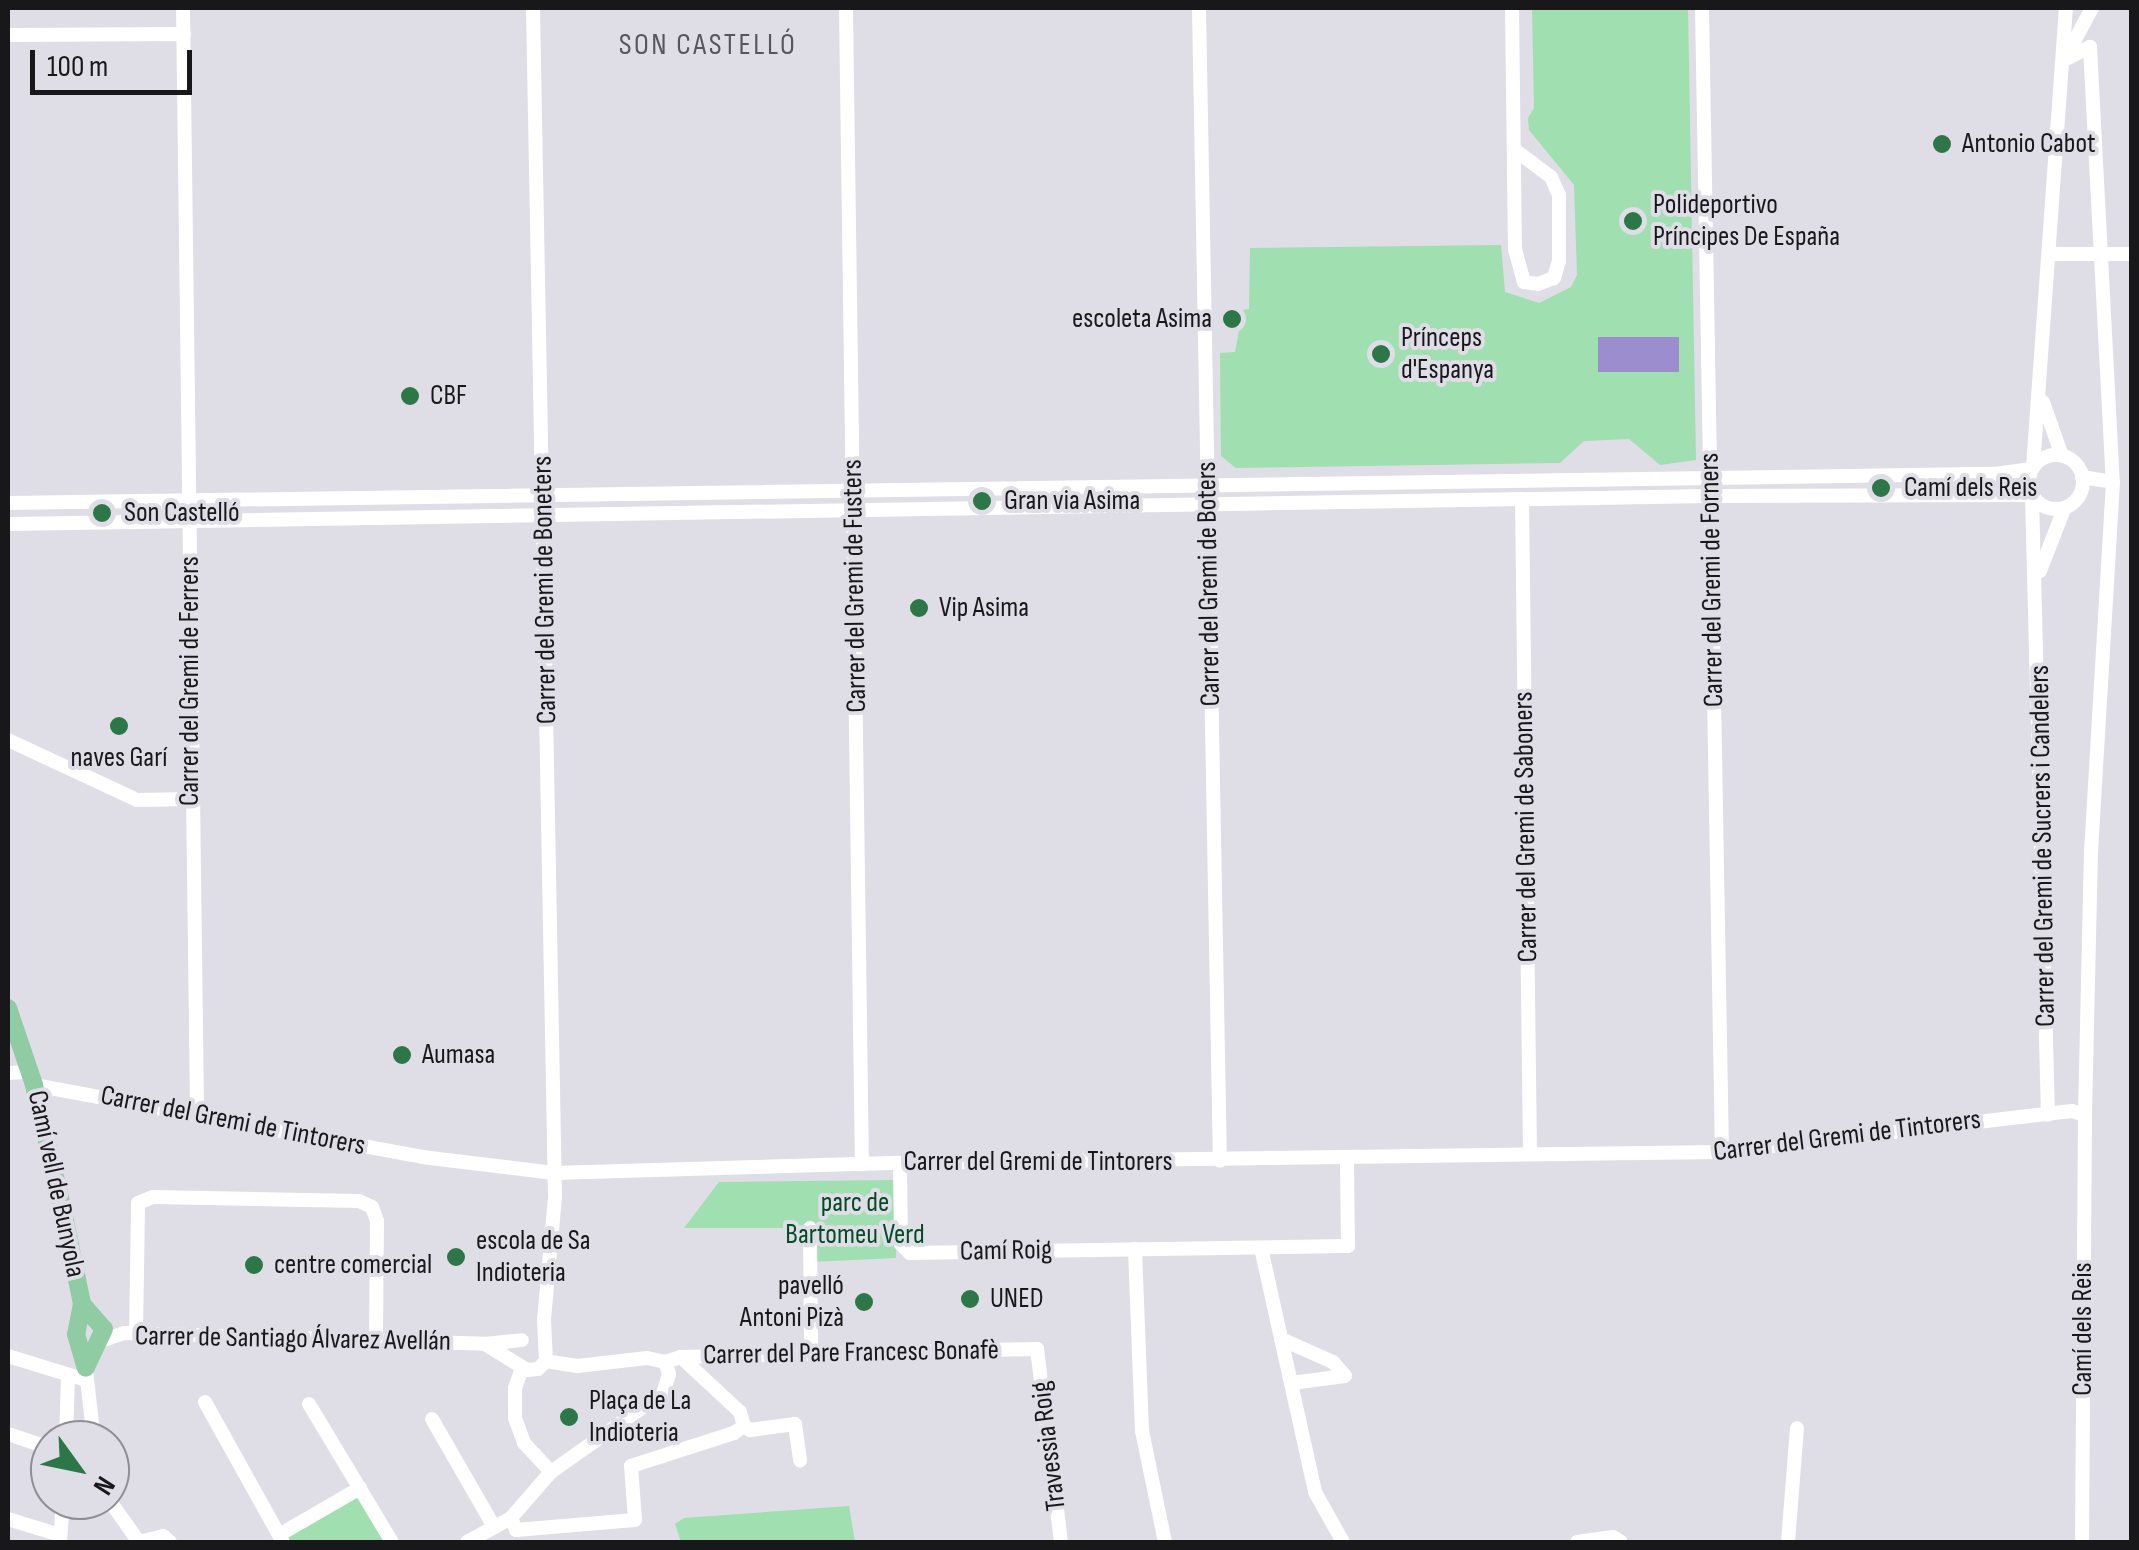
<!DOCTYPE html>
<html>
<head>
<meta charset="utf-8">
<style>
  body { margin:0 }
  #map { position:relative; width:2139px; height:1550px; overflow:hidden; background:#dfdde6; font-family:"Sofia Sans Condensed",sans-serif }
  div>[style] { position:absolute }
  .green>* { inset:0; background:#9fdfb0 }
  .water>* { inset:0; background:#9c8ece; transform-origin:0 0 }
  .minor>* { height:14px; margin:-7px; padding:0 7px; transform-origin:7px; border-radius:7px; background:#fff }
  .minor>.ring { margin:-7px; padding:0; box-sizing:content-box; background:none; border:14px solid #fff; border-radius:50% }
  .major>* { height:18px; margin:-9px; padding:0 9px; transform-origin:9px; border-radius:9px; background:#8fcba3 }
  .dots>* { width:28px; height:28px; translate:-50% -50%; box-sizing:border-box; border:5px solid #dfdde6; border-radius:50% }
  span { translate:-50% -50%; white-space:nowrap; text-align:center; line-height:1.15; -webkit-text-stroke:8px #dfdde6; paint-order:stroke }
  .poi-label { font-size:28px; color:#18171a }
  .left { translate:0 -50%; text-align:left }
  .right { translate:-100% -50%; text-align:right }
  .street-label { font-size:28px; color:#18171a }
  .park-label { font-size:28px; color:#004d23 }
  .neighbourhood-label { font-size:30px; color:#58565d; letter-spacing:2.5px }
  .frame { position:absolute; inset:0; border:10px solid #18171a; pointer-events:none }
  .north { position:absolute; left:30px; top:1420px; width:100px; height:100px; box-sizing:border-box; background:#dfdde6; border:2px solid #8f8e94; border-radius:50%; rotate:123deg; font-size:28px; font-weight:700; line-height:40px; text-align:center; color:#18171a }
  .north::after { content:''; display:block; margin:auto; width:35px; height:45px; background:#2c7746; clip-path:polygon(50% 0,100% 100%,50% 72%,0 100%) }
  .scale { position:absolute; left:30px; top:50px; width:162px; height:45px; box-sizing:border-box; border:5px solid #18171a; border-top:0; padding-left:12px; font-size:30px; line-height:35px; white-space:nowrap; color:#18171a; -webkit-text-stroke:8px #dfdde6; paint-order:stroke }
</style>
</head>
<body>
<div id="map">
  <div class="green">
    <div style="clip-path:polygon(1532px 8px,1688px 8px,1696px 460px,1660px 465px,1629px 439px,1584px 441px,1560px 463px,1236px 468px,1221px 456px,1220px 353px,1235px 352px,1243px 310px,1249px 309px,1250px 248px,1501px 245px,1505px 292px,1539px 303px,1571px 287px,1577px 275px,1574px 185px,1529px 130px,1528px 118px,1534px 108px)"></div>
    <div style="clip-path:polygon(895px 1180px,896px 1258px,810px 1262px,809px 1228px,684px 1228px,719px 1182px)"></div>
    <div style="clip-path:polygon(360px 1488px,392px 1542px,283px 1542px,279px 1535px)"></div>
    <div style="clip-path:polygon(849px 1506px,855px 1542px,681px 1542px,675px 1524px,684px 1518px)"></div>
  </div>
  <div class="water">
    <div style="left:1679px;top:337px;width:35px;height:81px;rotate:90deg"></div>
  </div>
  <div class="minor">
    <div style="left:183px;top:8px;width:1106px;rotate:89.27deg"></div>
    <div style="left:846px;top:8px;width:1156px;rotate:89.21deg"></div>
    <div style="left:1199px;top:8px;width:1153px;rotate:88.96deg"></div>
    <div style="left:1512px;top:8px;width:241px;rotate:89.3deg"></div>
    <div style="left:1515px;top:249px;width:34px;rotate:75deg"></div>
    <div style="left:1524px;top:282px;width:14px;rotate:8deg"></div>
    <div style="left:1538px;top:284px;width:17px;rotate:-21deg"></div>
    <div style="left:1554px;top:278px;width:18px;rotate:-74deg"></div>
    <div style="left:1559px;top:261px;width:66px;rotate:-90deg"></div>
    <div style="left:1559px;top:195px;width:20px;rotate:-114deg"></div>
    <div style="left:1551px;top:177px;width:45px;rotate:-143.1deg"></div>
    <div style="left:1702px;top:8px;width:1144px;rotate:89deg"></div>
    <div style="left:8px;top:35px;width:176px;rotate:-0.3deg"></div>
    <div style="left:2068px;top:53px;width:51px;rotate:-61.9deg"></div>
    <div style="left:2066px;top:59px;width:27px;rotate:-27deg"></div>
    <div style="left:2090px;top:47px;width:436px;rotate:87deg"></div>
    <div style="left:2049px;top:254px;width:83px"></div>
    <div style="left:2043px;top:402px;width:57px;rotate:70.6deg"></div>
    <div class="ring" style="left:2029px;top:455px;width:40px;height:40px"></div>
    <div style="left:2033px;top:467px;width:460px;rotate:-85.9deg"></div>
    <div style="left:2082px;top:477px;width:31px;rotate:9deg"></div>
    <div style="left:2113px;top:482px;width:369px;rotate:93.4deg"></div>
    <div style="left:2091px;top:850px;width:265px;rotate:91.3deg"></div>
    <div style="left:2032px;top:497px;width:618px;rotate:88.52deg"></div>
    <div style="left:1522px;top:500px;width:654px;rotate:89.3deg"></div>
    <div style="left:8px;top:503px;width:1987px;rotate:-0.84deg"></div>
    <div style="left:1995px;top:474px;width:37px;rotate:-8deg"></div>
    <div style="left:8px;top:524px;width:1701px;rotate:-0.94deg"></div>
    <div style="left:1709px;top:496px;width:322px;rotate:-0.2deg"></div>
    <div style="left:2040px;top:571px;width:66px;rotate:-68.8deg"></div>
    <div style="left:8px;top:740px;width:142px;rotate:24.9deg"></div>
    <div style="left:137px;top:800px;width:53px;rotate:-1.1deg"></div>
    <div style="left:8px;top:1073px;width:22px;rotate:-3deg"></div>
    <div style="left:34px;top:1085px;width:395px;rotate:10.5deg"></div>
    <div style="left:422px;top:1157px;width:133px;rotate:6.9deg"></div>
    <div style="left:554px;top:1173px;width:346px;rotate:-1.7deg"></div>
    <div style="left:900px;top:1163px;width:822px;rotate:-0.77deg"></div>
    <div style="left:1722px;top:1152px;width:352px;rotate:-6.7deg"></div>
    <div style="left:2072px;top:1111px;width:14px;rotate:17deg"></div>
    <div style="left:2085px;top:1115px;width:427px;rotate:90.4deg"></div>
    <div style="left:900px;top:1163px;width:81px;rotate:89.3deg"></div>
    <div style="left:901px;top:1244px;width:13px;rotate:45deg"></div>
    <div style="left:910px;top:1253px;width:438px;rotate:-0.9deg"></div>
    <div style="left:1348px;top:1246px;width:88px;rotate:-90.7deg"></div>
    <div style="left:810px;top:1228px;width:127px;rotate:89.5deg"></div>
    <div style="left:1261px;top:1248px;width:250px;rotate:77.5deg"></div>
    <div style="left:1315px;top:1492px;width:57px;rotate:60.8deg"></div>
    <div style="left:1135px;top:1249px;width:182px;rotate:87.8deg"></div>
    <div style="left:1142px;top:1431px;width:113px;rotate:78.3deg"></div>
    <div style="left:136px;top:1334px;width:131px;rotate:-89.1deg"></div>
    <div style="left:138px;top:1203px;width:16px;rotate:-22deg"></div>
    <div style="left:153px;top:1197px;width:206px;rotate:1.1deg"></div>
    <div style="left:359px;top:1201px;width:14px;rotate:25deg"></div>
    <div style="left:372px;top:1207px;width:15px;rotate:70deg"></div>
    <div style="left:377px;top:1221px;width:120px;rotate:90.5deg"></div>
    <div style="left:1281px;top:1339px;width:57px;rotate:23.9deg"></div>
    <div style="left:1333px;top:1362px;width:18px;rotate:49deg"></div>
    <div style="left:1345px;top:1376px;width:54px;rotate:172.6deg"></div>
    <div style="left:101px;top:1341px;width:24px;rotate:-19deg"></div>
    <div style="left:124px;top:1333px;width:361px;rotate:1.7deg"></div>
    <div style="left:485px;top:1344px;width:37px;rotate:-6deg"></div>
    <div style="left:485px;top:1344px;width:49px;rotate:31.8deg"></div>
    <div style="left:527px;top:1370px;width:11px;rotate:-5deg"></div>
    <div style="left:538px;top:1369px;width:11px;rotate:-45deg"></div>
    <div style="left:546px;top:1361px;width:41px;rotate:-92.8deg"></div>
    <div style="left:544px;top:1320px;width:123px;rotate:-84.9deg"></div>
    <div style="left:555px;top:1197px;width:1189px;rotate:-91.06deg"></div>
    <div style="left:8px;top:1356px;width:82px;rotate:17.1deg"></div>
    <div style="left:665px;top:1362px;width:17px;rotate:-17deg"></div>
    <div style="left:681px;top:1357px;width:356px;rotate:-1.3deg"></div>
    <div style="left:1037px;top:1349px;width:194px;rotate:82.9deg"></div>
    <div style="left:522px;top:1368px;width:21px;rotate:109deg"></div>
    <div style="left:515px;top:1388px;width:30px;rotate:90deg"></div>
    <div style="left:515px;top:1418px;width:27px;rotate:70deg"></div>
    <div style="left:524px;top:1443px;width:40px;rotate:47deg"></div>
    <div style="left:551px;top:1472px;width:137px;rotate:-35.2deg"></div>
    <div style="left:663px;top:1393px;width:20px;rotate:-72deg"></div>
    <div style="left:669px;top:1374px;width:13px;rotate:-108deg"></div>
    <div style="left:665px;top:1362px;width:18px;rotate:-167deg"></div>
    <div style="left:647px;top:1358px;width:70px;rotate:173.5deg"></div>
    <div style="left:577px;top:1366px;width:31px;rotate:-171deg"></div>
    <div style="left:86px;top:1371px;width:69px;rotate:83.4deg"></div>
    <div style="left:205px;top:1402px;width:160px;rotate:60.9deg"></div>
    <div style="left:309px;top:1404px;width:161px;rotate:59deg"></div>
    <div style="left:432px;top:1419px;width:125px;rotate:60.1deg"></div>
    <div style="left:744px;top:1426px;width:7px;rotate:34deg"></div>
    <div style="left:750px;top:1430px;width:45px;rotate:-7.6deg"></div>
    <div style="left:795px;top:1424px;width:37px;rotate:82deg"></div>
    <div style="left:8px;top:1434px;width:44px;rotate:18.4deg"></div>
    <div style="left:66px;top:1440px;width:65px;rotate:-88.2deg"></div>
    <div style="left:109px;top:1500px;width:52px;rotate:54.5deg"></div>
    <div style="left:511px;top:1518px;width:13px;rotate:67deg"></div>
    <div style="left:516px;top:1530px;width:119px;rotate:-4.8deg"></div>
    <div style="left:635px;top:1520px;width:54px;rotate:-94.2deg"></div>
    <div style="left:631px;top:1466px;width:108px;rotate:-17.8deg"></div>
    <div style="left:734px;top:1433px;width:12px;rotate:-35deg"></div>
    <div style="left:744px;top:1426px;width:15px;rotate:-106deg"></div>
    <div style="left:740px;top:1412px;width:81px;rotate:-137deg"></div>
    <div style="left:8px;top:1519px;width:54px;rotate:17.1deg"></div>
    <div style="left:279px;top:1535px;width:94px;rotate:-30.1deg"></div>
    <div style="left:60px;top:1542px;width:42px;rotate:-85.9deg"></div>
    <div style="left:139px;top:1542px;width:25px;rotate:-14deg"></div>
    <div style="left:163px;top:1536px;width:9px;rotate:41deg"></div>
    <div style="left:467px;top:1542px;width:50px;rotate:-28.6deg"></div>
    <div style="left:511px;top:1518px;width:61px;rotate:-49deg"></div>
    <div style="left:1577px;top:1542px;width:36px;rotate:-8deg"></div>
    <div style="left:1613px;top:1537px;width:9px;rotate:32deg"></div>
    <div style="left:1788px;top:1542px;width:114px;rotate:-85.5deg"></div>
  </div>
  <div class="major">
    <div style="left:8px;top:1008px;width:81px;rotate:71.3deg"></div>
    <div style="left:34px;top:1085px;width:134px;rotate:77.1deg"></div>
    <div style="left:64px;top:1216px;width:90px;rotate:78.4deg"></div>
    <div style="left:82px;top:1304px;width:31px;rotate:101deg"></div>
    <div style="left:76px;top:1334px;width:35px;rotate:74deg"></div>
    <div style="left:82px;top:1304px;width:33px;rotate:49deg"></div>
    <div style="left:104px;top:1329px;width:42px;rotate:115.3deg"></div>
  </div>
  <div class="dots">
    <div style="left:1942px;top:144px;background:#2c7746"></div>
    <div style="left:1633px;top:221px;background:#2c7746"></div>
    <div style="left:1232px;top:319px;background:#2c7746"></div>
    <div style="left:1381px;top:354px;background:#2c7746"></div>
    <div style="left:410px;top:396px;background:#2c7746"></div>
    <div style="left:1881px;top:488px;background:#2c7746"></div>
    <div style="left:982px;top:501px;background:#2c7746"></div>
    <div style="left:102px;top:513px;background:#2c7746"></div>
    <div style="left:919px;top:608px;background:#2c7746"></div>
    <div style="left:119px;top:726px;background:#2c7746"></div>
    <div style="left:402px;top:1055px;background:#2c7746"></div>
    <div style="left:456px;top:1257px;background:#2c7746"></div>
    <div style="left:254px;top:1265px;background:#2c7746"></div>
    <div style="left:970px;top:1299px;background:#2c7746"></div>
    <div style="left:864px;top:1302px;background:#2c7746"></div>
    <div style="left:569px;top:1417px;background:#2c7746"></div>
  </div>
  <div class="poi-label">
    <span class="left" style="left:1962px;top:144px">Antonio Cabot</span>
    <span class="left" style="left:1653px;top:221px">Polideportivo<br>Príncipes De España</span>
    <span class="right" style="left:1212px;top:319px">escoleta Asima</span>
    <span class="left" style="left:1401px;top:354px">Prínceps<br>d'Espanya</span>
    <span class="left" style="left:430px;top:396px">CBF</span>
    <span class="left" style="left:1904px;top:488px">Camí dels Reis</span>
    <span class="left" style="left:1004px;top:501px">Gran via Asima</span>
    <span class="left" style="left:124px;top:513px">Son Castelló</span>
    <span class="left" style="left:939px;top:608px">Vip Asima</span>
    <span style="left:119px;top:758px">naves Garí</span>
    <span class="left" style="left:422px;top:1055px">Aumasa</span>
    <span class="left" style="left:476px;top:1257px">escola de Sa<br>Indioteria</span>
    <span class="left" style="left:274px;top:1265px">centre comercial</span>
    <span class="right" style="left:844px;top:1302px">pavelló<br>Antoni Pizà</span>
    <span class="left" style="left:990px;top:1299px">UNED</span>
    <span class="left" style="left:589px;top:1417px">Plaça de La<br>Indioteria</span>
  </div>
  <div class="street-label">
    <span style="left:1712px;top:580px;rotate:-91deg">Carrer del Gremi de Forners</span>
    <span style="left:1209px;top:584px;rotate:-91deg">Carrer del Gremi de Boters</span>
    <span style="left:855px;top:586px;rotate:-91deg">Carrer del Gremi de Fusters</span>
    <span style="left:545px;top:590px;rotate:-91deg">Carrer del Gremi de Boneters</span>
    <span style="left:190px;top:681px;rotate:-90deg">Carrer del Gremi de Ferrers</span>
    <span style="left:1526px;top:827px;rotate:-91deg">Carrer del Gremi de Saboners</span>
    <span style="left:2043px;top:846px;rotate:-91deg">Carrer del Gremi de Sucrers i Candelers</span>
    <span style="left:233px;top:1121px;rotate:11deg">Carrer del Gremi de Tintorers</span>
    <span style="left:1847px;top:1136px;rotate:-7deg">Carrer del Gremi de Tintorers</span>
    <span style="left:1038px;top:1162px">Carrer del Gremi de Tintorers</span>
    <span style="left:56px;top:1184px;rotate:78deg">Camí vell de Bunyola</span>
    <span style="left:1006px;top:1251px;rotate:-1deg">Camí Roig</span>
    <span style="left:2083px;top:1329px;rotate:-90deg">Camí dels Reis</span>
    <span style="left:293px;top:1339px;rotate:1deg">Carrer de Santiago Álvarez Avellán</span>
    <span style="left:851px;top:1353px;rotate:-1deg">Carrer del Pare Francesc Bonafè</span>
    <span style="left:1049px;top:1446px;rotate:-97deg">Travessia Roig</span>
  </div>
  <div class="park-label">
    <span style="left:855px;top:1219px">parc de<br>Bartomeu Verd</span>
  </div>
  <div class="neighbourhood-label">
    <span style="left:708px;top:45px">SON CASTELLÓ</span>
  </div>
  <div class="frame"></div>
  <div class="north">N</div>
  <div class="scale">100 m</div>
</div>
</body>
</html>
